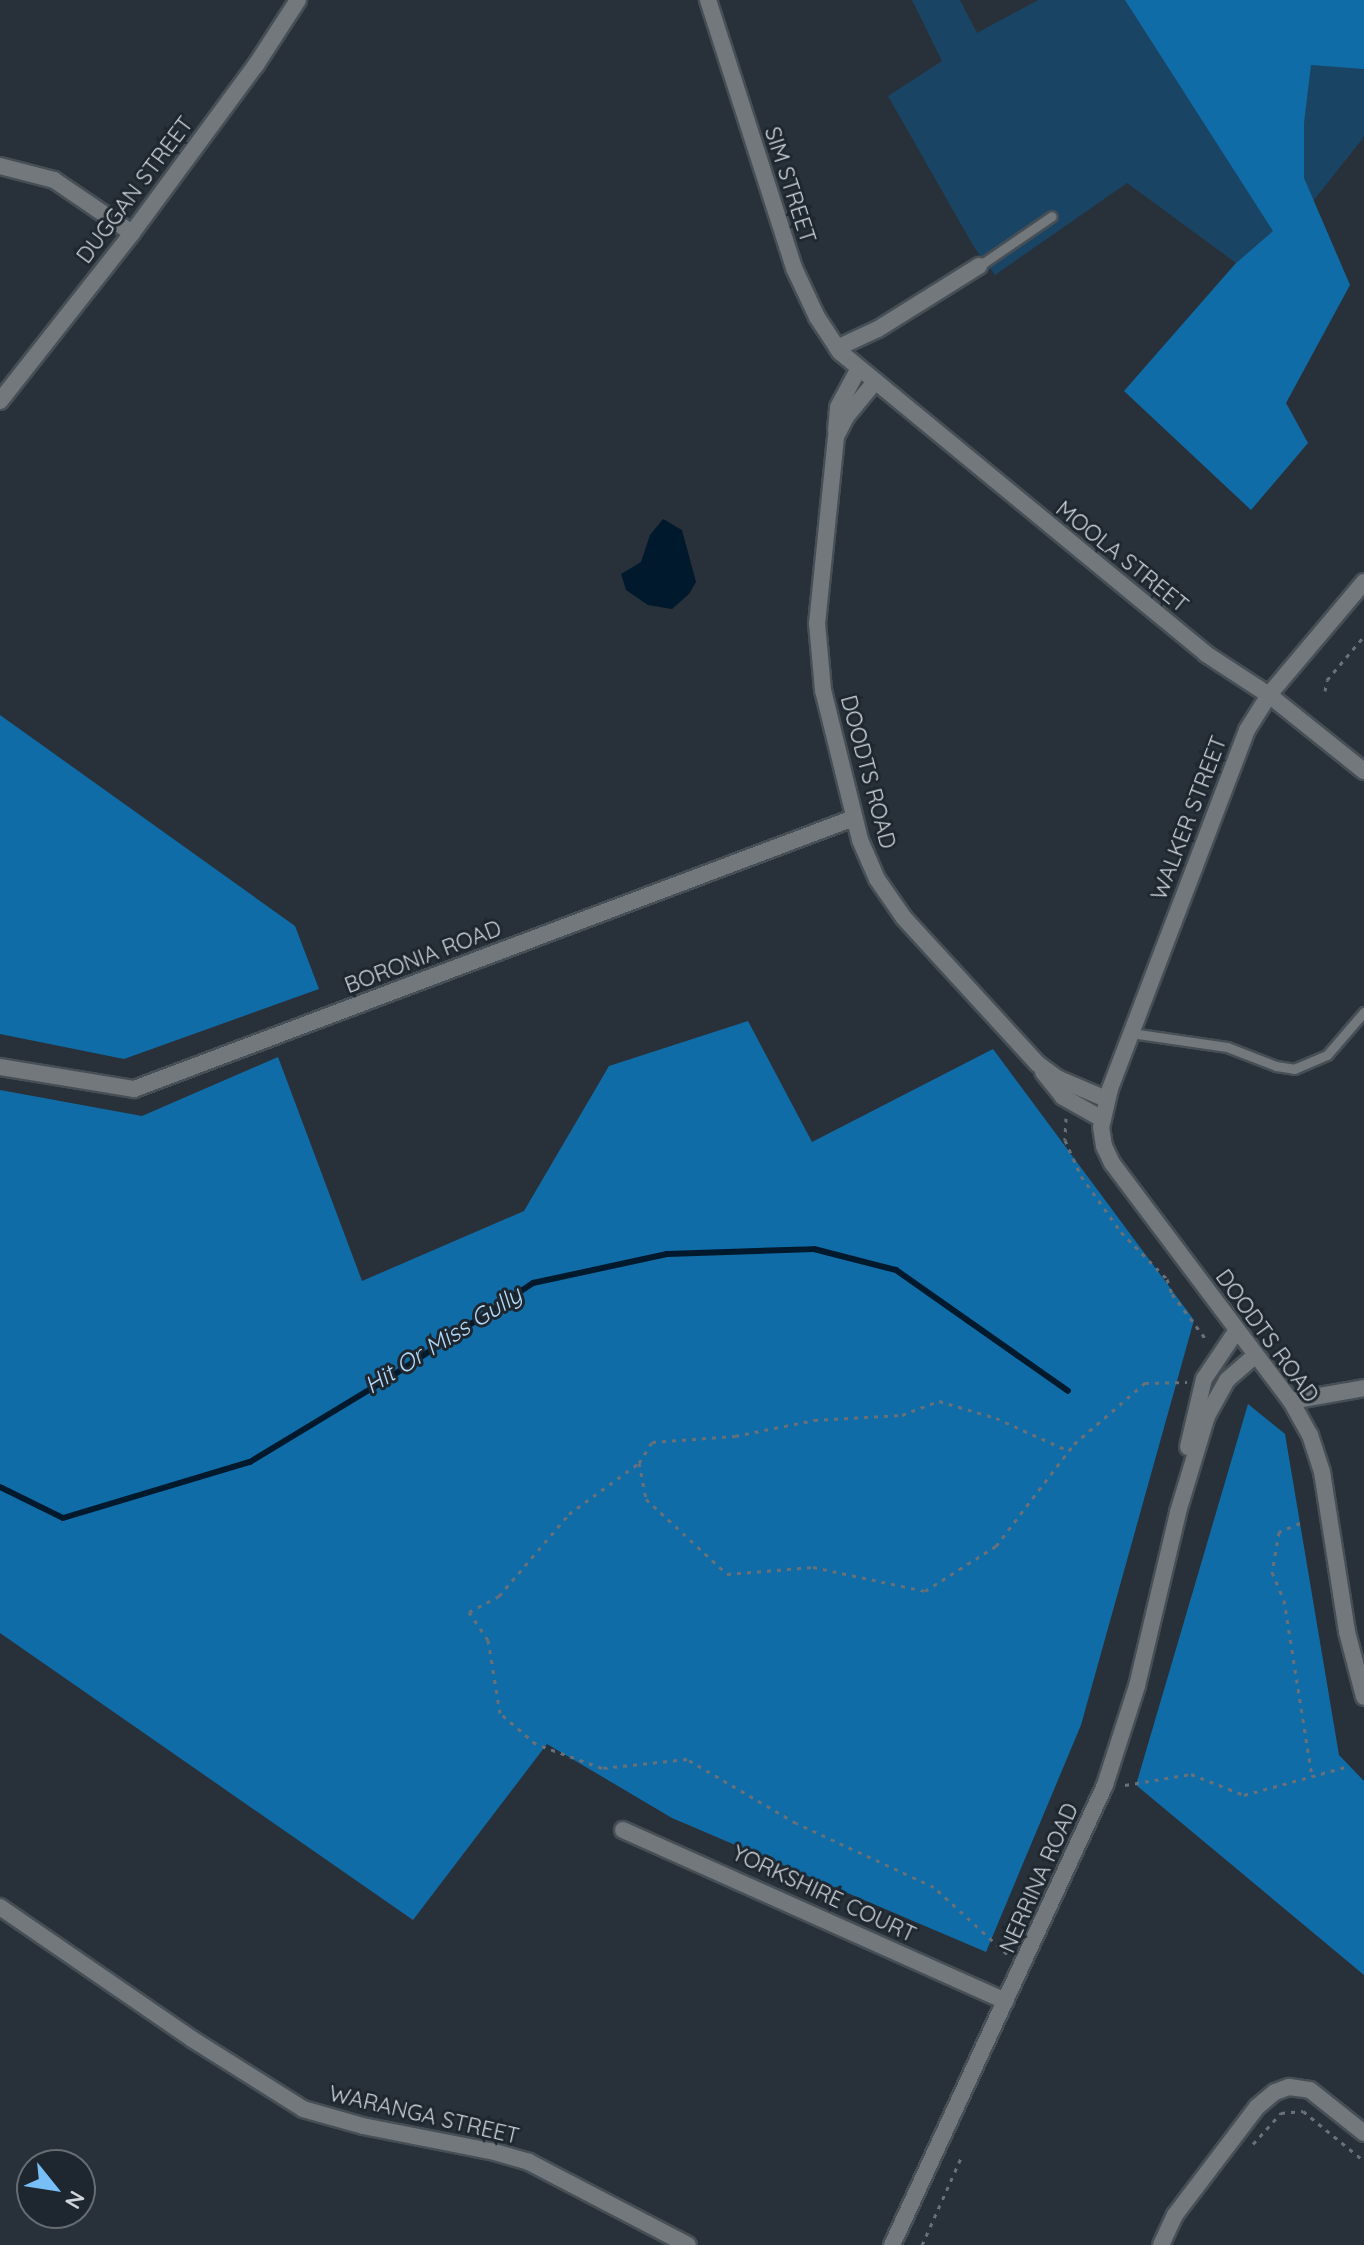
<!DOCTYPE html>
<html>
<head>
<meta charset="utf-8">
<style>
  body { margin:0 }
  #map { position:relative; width:1364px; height:2245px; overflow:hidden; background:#283139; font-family:Quicksand,sans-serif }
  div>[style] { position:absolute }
  .green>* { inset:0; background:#1a4464 }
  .forest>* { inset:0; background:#106ca6 }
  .water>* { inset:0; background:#01192c }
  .stream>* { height:6px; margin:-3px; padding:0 3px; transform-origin:3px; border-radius:3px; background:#01192c }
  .path>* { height:3px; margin-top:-1.5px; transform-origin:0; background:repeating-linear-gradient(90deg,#697077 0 4px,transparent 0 10px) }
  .roads { filter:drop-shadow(2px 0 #464f56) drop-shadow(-2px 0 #464f56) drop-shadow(0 2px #464f56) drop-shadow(0 -2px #464f56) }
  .service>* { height:9px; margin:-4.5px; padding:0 4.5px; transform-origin:4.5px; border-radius:4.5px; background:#73787c }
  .minor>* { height:16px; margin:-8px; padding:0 8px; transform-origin:8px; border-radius:8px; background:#73787c }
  span { translate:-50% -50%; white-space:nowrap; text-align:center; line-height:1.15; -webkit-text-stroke:6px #1e272f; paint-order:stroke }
  .street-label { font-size:22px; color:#cfd5da }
  .water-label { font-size:24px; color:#b3d9f9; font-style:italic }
  .north { position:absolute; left:16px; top:2149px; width:80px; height:80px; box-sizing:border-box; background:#1e272f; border:2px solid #656d73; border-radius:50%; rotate:120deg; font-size:22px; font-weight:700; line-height:32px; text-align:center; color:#cfd5da }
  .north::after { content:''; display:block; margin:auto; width:28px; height:36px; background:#78bff8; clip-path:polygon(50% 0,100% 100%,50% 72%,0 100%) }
</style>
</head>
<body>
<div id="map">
  <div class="green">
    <div style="clip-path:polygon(912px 0,960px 0,977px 33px,1038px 0,1364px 0,1364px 137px,1278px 245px,1270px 233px,1236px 263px,1127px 183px,995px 275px,974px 247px,888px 96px,942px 61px)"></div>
  </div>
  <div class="forest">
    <div style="clip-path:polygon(1125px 0,1364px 0,1364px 69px,1311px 65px,1304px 123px,1304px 178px,1350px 285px,1286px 403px,1308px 443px,1251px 510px,1124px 391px,1236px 263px,1273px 231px)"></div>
    <div style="clip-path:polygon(0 715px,295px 926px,319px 989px,124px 1059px,0 1034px)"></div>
    <div style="clip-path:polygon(748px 1021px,812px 1142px,993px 1049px,1194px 1320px,1081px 1725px,986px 1952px,672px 1818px,547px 1744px,413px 1920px,0 1633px,0 1090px,142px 1116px,278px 1057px,362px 1281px,524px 1211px,609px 1066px)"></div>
    <div style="clip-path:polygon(1248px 1404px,1285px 1434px,1339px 1755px,1364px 1781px,1364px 1975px,1136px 1785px)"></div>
  </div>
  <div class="water">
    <div style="clip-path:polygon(663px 519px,682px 530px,696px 582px,689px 594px,672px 609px,648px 605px,626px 590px,621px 574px,641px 562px,650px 535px)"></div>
  </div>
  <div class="stream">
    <div style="left:0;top:1487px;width:70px;rotate:26.2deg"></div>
    <div style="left:63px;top:1518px;width:195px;rotate:-16.7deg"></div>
    <div style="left:250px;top:1462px;width:166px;rotate:-31.2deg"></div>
    <div style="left:392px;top:1376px;width:169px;rotate:-33.4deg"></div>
    <div style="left:533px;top:1283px;width:137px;rotate:-12.2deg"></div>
    <div style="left:667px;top:1254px;width:147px;rotate:-1.9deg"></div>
    <div style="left:814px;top:1249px;width:85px;rotate:14.4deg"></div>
    <div style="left:896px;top:1270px;width:210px;rotate:35.1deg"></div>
  </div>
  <div class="path">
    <div style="left:1325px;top:691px;width:11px;rotate:-80deg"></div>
    <div style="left:1327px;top:680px;width:57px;rotate:-49.9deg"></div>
    <div style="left:1066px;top:1118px;width:22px;rotate:93deg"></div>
    <div style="left:1065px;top:1140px;width:39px;rotate:66deg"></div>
    <div style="left:1081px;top:1176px;width:69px;rotate:54.5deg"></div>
    <div style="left:1121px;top:1232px;width:66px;rotate:45.6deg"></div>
    <div style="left:1167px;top:1279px;width:16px;rotate:72deg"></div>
    <div style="left:1172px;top:1294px;width:60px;rotate:53.1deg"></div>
    <div style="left:639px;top:1463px;width:25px;rotate:-58deg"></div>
    <div style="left:652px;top:1442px;width:83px;rotate:-4.1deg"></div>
    <div style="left:735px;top:1436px;width:81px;rotate:-11.4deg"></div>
    <div style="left:814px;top:1420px;width:88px;rotate:-3.3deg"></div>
    <div style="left:902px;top:1415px;width:40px;rotate:-21deg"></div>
    <div style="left:939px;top:1401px;width:59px;rotate:16.6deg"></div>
    <div style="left:996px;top:1418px;width:80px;rotate:24.3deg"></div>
    <div style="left:1300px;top:1523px;width:23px;rotate:157deg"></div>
    <div style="left:1279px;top:1532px;width:41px;rotate:99.9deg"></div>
    <div style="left:1272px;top:1572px;width:30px;rotate:67deg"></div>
    <div style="left:1284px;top:1600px;width:178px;rotate:81deg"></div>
    <div style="left:1125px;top:1785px;width:67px;rotate:-9.5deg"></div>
    <div style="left:1191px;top:1774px;width:57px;rotate:21.6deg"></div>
    <div style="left:1244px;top:1795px;width:109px;rotate:-15.4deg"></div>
    <div style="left:1007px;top:1954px;width:99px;rotate:-137.5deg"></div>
    <div style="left:934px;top:1887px;width:152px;rotate:-155.1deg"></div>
    <div style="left:796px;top:1823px;width:126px;rotate:-149.6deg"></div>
    <div style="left:687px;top:1759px;width:85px;rotate:174deg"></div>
    <div style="left:602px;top:1768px;width:70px;rotate:-160deg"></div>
    <div style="left:536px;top:1744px;width:48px;rotate:-139.3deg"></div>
    <div style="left:500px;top:1713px;width:74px;rotate:-99.3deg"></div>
    <div style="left:488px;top:1640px;width:34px;rotate:-124deg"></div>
    <div style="left:469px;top:1612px;width:34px;rotate:-28deg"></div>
    <div style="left:499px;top:1596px;width:108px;rotate:-49.5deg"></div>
    <div style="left:569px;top:1514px;width:87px;rotate:-36.1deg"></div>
    <div style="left:639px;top:1463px;width:37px;rotate:79deg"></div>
    <div style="left:646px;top:1499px;width:110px;rotate:42.8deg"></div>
    <div style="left:727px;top:1574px;width:86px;rotate:-4.7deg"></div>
    <div style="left:813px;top:1567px;width:115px;rotate:12.1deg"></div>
    <div style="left:925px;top:1591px;width:84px;rotate:-32.4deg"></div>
    <div style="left:996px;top:1546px;width:128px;rotate:-52.6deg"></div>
    <div style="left:1074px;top:1444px;width:94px;rotate:-40.7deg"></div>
    <div style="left:1145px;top:1383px;width:42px;rotate:-1.4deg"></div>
    <div style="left:1253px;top:2144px;width:42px;rotate:-47.9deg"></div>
    <div style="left:1281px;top:2113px;width:22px;rotate:-5deg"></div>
    <div style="left:1303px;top:2111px;width:79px;rotate:39.3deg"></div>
    <div style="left:922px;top:2245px;width:95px;rotate:-65.9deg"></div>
  </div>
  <div class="roads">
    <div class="service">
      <div style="left:979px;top:266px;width:88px;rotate:-34.4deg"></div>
      <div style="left:1131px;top:1033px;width:97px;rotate:8.3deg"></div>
      <div style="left:1227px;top:1047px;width:53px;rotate:21.2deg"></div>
      <div style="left:1276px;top:1066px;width:18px;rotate:9deg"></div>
      <div style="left:1294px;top:1069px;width:36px;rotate:-23deg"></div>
      <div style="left:1327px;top:1055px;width:57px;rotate:-49.3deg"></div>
    </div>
    <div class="minor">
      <div style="left:708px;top:0;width:281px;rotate:72.2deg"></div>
      <div style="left:794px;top:268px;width:54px;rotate:64.9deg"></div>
      <div style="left:817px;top:317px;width:42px;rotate:56.7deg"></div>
      <div style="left:840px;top:352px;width:475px;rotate:39.5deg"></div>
      <div style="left:1206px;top:654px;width:75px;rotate:33.1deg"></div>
      <div style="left:1269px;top:695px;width:122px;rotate:38.7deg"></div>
      <div style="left:0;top:166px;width:56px;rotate:14.5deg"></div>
      <div style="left:54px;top:180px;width:94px;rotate:34.2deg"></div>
      <div style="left:837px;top:348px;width:45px;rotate:-24.9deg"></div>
      <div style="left:878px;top:329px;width:119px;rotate:-32deg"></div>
      <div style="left:874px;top:383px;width:44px;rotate:129.5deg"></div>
      <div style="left:846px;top:417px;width:22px;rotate:117deg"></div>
      <div style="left:836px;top:437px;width:187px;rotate:95.8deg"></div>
      <div style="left:817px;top:623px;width:67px;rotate:84.9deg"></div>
      <div style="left:823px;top:690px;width:154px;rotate:76.1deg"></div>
      <div style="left:860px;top:840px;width:43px;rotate:66.4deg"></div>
      <div style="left:877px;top:879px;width:47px;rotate:55.3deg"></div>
      <div style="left:904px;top:918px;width:198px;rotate:47.5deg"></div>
      <div style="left:1038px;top:1064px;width:24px;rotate:36deg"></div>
      <div style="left:1057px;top:1078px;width:53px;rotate:23.2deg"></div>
      <div style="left:0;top:401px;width:214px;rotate:-51.8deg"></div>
      <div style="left:132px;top:233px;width:209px;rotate:-53.6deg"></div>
      <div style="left:256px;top:65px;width:77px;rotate:-57.1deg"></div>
      <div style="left:836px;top:431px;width:24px;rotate:-85deg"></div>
      <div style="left:838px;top:407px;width:42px;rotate:-61.6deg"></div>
      <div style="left:1364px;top:582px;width:148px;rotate:130.1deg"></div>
      <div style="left:1269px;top:695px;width:41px;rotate:122.2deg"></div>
      <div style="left:1247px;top:730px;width:384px;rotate:110.9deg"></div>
      <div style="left:1110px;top:1089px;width:39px;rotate:103deg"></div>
      <div style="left:1101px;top:1127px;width:19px;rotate:81deg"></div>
      <div style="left:1104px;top:1146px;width:19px;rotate:65deg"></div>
      <div style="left:1112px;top:1163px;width:298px;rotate:53.1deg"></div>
      <div style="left:1291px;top:1401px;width:39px;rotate:61deg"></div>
      <div style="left:1310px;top:1435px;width:39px;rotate:72deg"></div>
      <div style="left:1322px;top:1472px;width:162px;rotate:81.1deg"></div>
      <div style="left:1347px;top:1632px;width:67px;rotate:75.3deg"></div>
      <div style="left:0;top:1067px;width:136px;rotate:9.3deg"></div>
      <div style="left:134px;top:1089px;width:769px;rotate:-20.63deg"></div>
      <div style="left:1043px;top:1072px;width:32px;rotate:51deg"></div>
      <div style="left:1063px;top:1097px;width:45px;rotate:29.4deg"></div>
      <div style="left:1291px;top:1401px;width:74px;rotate:-10.1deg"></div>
      <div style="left:1188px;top:1447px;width:70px;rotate:-76.8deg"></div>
      <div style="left:1204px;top:1379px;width:59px;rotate:-56deg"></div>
      <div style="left:623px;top:1830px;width:419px;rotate:24.1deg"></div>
      <div style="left:0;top:1907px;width:233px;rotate:34.5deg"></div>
      <div style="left:192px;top:2039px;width:131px;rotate:32.2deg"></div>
      <div style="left:303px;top:2109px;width:62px;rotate:15.8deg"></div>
      <div style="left:363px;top:2126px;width:130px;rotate:11.1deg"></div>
      <div style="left:491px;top:2151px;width:40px;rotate:16deg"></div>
      <div style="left:529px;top:2162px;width:179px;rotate:27.6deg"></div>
      <div style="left:892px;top:2245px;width:507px;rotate:-65.15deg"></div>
      <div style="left:1105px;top:1785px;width:104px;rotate:-72.1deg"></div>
      <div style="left:1137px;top:1686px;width:179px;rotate:-76.7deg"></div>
      <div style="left:1178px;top:1512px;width:100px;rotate:-73.2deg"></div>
      <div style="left:1207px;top:1416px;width:41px;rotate:-60.9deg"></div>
      <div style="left:1227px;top:1380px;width:38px;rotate:-41deg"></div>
      <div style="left:1161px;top:2245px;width:33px;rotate:-65deg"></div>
      <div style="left:1175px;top:2215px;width:136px;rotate:-52.8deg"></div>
      <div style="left:1257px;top:2107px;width:23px;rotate:-40deg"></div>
      <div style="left:1275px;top:2092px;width:15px;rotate:-20deg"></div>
      <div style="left:1289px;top:2087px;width:21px;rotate:8deg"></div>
      <div style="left:1310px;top:2090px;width:69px;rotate:38.5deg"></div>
    </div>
  </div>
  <div class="street-label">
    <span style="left:790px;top:185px;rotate:72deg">SIM STREET</span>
    <span style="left:135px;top:190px;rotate:-53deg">DUGGAN STREET</span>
    <span style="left:1122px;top:557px;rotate:39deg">MOOLA STREET</span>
    <span style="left:868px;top:772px;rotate:75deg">DOODTS ROAD</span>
    <span style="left:1189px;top:818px;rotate:-69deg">WALKER STREET</span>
    <span style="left:423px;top:957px;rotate:-21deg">BORONIA ROAD</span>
    <span style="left:1267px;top:1336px;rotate:54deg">DOODTS ROAD</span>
    <span style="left:1039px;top:1878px;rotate:-66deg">NERRINA ROAD</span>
    <span style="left:824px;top:1894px;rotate:25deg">YORKSHIRE COURT</span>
    <span style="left:424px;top:2115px;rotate:13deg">WARANGA STREET</span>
  </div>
  <div class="water-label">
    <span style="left:443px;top:1340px;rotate:-32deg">Hit Or Miss Gully</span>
  </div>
  <div class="north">N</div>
</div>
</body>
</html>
